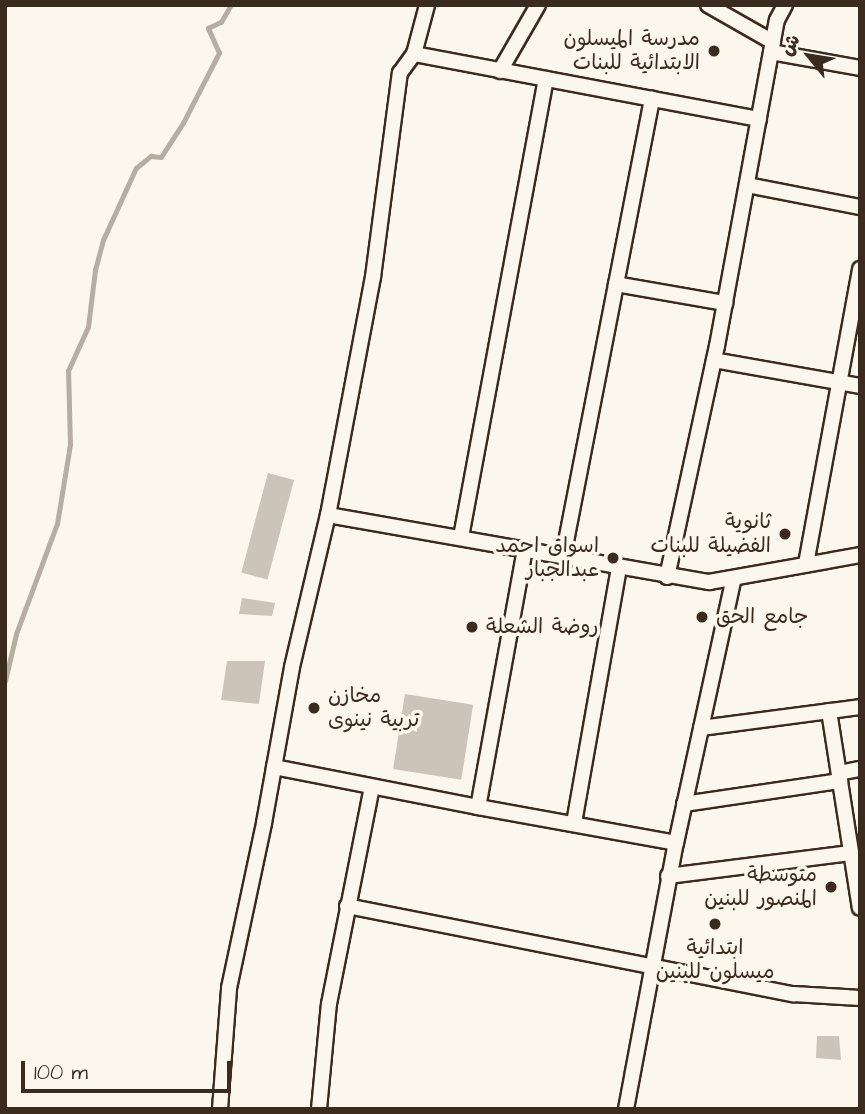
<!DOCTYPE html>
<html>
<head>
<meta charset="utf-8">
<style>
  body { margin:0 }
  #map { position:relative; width:865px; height:1114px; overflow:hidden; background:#fbf7ec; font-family:"Architects Daughter","Playpen Sans Arabic",sans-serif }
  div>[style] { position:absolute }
  .stream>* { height:4.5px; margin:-2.25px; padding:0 2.25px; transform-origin:2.25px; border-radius:2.25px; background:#b6aea2 }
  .building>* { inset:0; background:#ccc4b9; transform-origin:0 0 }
  .roads { filter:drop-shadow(2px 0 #3b2a1e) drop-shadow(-2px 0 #3b2a1e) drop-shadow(0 2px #3b2a1e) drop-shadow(0 -2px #3b2a1e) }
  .street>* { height:14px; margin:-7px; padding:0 7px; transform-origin:7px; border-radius:7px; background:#fbf7ec }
  .dots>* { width:19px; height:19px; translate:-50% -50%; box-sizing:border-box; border:4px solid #fbf7ec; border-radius:50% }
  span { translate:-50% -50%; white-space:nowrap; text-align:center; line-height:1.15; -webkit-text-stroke:7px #fbf7ec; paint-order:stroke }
  .poi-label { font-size:21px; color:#3b2a1e }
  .right { translate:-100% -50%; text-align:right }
  .left { translate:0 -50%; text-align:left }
  .frame { position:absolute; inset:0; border:7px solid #3b2a1e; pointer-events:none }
  .north { position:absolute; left:774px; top:21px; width:70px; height:70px; -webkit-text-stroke:5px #fbf7ec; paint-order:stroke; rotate:300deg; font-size:19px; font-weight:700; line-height:28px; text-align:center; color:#3b2a1e }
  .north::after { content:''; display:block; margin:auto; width:24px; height:32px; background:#3b2a1e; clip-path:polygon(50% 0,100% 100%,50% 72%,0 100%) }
  .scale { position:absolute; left:21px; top:1061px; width:210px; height:32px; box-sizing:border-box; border:4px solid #3b2a1e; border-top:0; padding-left:9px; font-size:21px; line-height:24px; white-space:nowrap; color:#3b2a1e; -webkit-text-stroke:5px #fbf7ec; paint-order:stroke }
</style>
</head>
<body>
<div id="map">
  <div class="stream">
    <div style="left:5px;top:681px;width:48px;rotate:-76.8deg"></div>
    <div style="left:16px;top:634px;width:117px;rotate:-69.6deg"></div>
    <div style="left:57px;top:524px;width:80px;rotate:-80.7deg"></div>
    <div style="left:70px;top:445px;width:74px;rotate:-91.5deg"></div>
    <div style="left:68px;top:371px;width:48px;rotate:-65.6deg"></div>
    <div style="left:88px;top:327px;width:57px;rotate:-83deg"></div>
    <div style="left:95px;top:270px;width:31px;rotate:-75deg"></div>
    <div style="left:103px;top:240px;width:79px;rotate:-65.4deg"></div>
    <div style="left:136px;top:168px;width:19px;rotate:-39deg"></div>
    <div style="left:151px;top:156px;width:10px;rotate:6deg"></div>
    <div style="left:161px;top:157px;width:40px;rotate:-57.1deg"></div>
    <div style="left:183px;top:123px;width:79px;rotate:-62.8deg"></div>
    <div style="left:219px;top:53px;width:27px;rotate:-114deg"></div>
    <div style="left:208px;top:28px;width:14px;rotate:-25deg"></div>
    <div style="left:221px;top:22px;width:20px;rotate:-60deg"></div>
  </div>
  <div class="building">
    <div style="left:268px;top:473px;width:27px;height:103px;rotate:15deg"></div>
    <div style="clip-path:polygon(242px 598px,275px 603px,272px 616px,239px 614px)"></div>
    <div style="clip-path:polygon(227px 661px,265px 661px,259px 704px,221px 700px)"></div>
    <div style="left:405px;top:694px;width:69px;height:76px;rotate:9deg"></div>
    <div style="clip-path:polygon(817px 1036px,839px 1036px,841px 1060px,816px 1058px)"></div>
  </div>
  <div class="roads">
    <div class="street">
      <div style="left:708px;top:5px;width:75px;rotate:29.6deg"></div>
      <div style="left:771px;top:52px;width:90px;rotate:10.2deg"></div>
      <div style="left:414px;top:54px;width:351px;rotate:10.7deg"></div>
      <div style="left:500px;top:71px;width:76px;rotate:-60.1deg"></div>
      <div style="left:747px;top:185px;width:115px;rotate:11deg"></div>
      <div style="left:616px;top:284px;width:111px;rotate:9.9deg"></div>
      <div style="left:714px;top:360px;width:148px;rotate:10.1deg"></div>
      <div style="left:328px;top:515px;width:387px;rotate:10deg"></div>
      <div style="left:709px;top:582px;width:153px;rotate:-10.1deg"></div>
      <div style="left:461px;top:537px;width:466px;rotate:-79.5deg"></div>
      <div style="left:525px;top:549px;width:262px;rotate:100.3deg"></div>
      <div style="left:478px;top:807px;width:201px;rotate:10.3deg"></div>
      <div style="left:676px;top:843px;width:271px;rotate:-77.7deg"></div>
      <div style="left:563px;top:557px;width:467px;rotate:-79deg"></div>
      <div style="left:806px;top:564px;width:300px;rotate:-79.6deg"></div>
      <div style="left:667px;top:577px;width:236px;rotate:-77.8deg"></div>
      <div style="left:717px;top:346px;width:331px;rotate:-79.6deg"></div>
      <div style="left:777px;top:20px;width:17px;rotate:-62deg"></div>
      <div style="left:829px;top:711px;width:199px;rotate:81.1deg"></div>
      <div style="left:701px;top:728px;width:160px;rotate:-7.5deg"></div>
      <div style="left:274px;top:767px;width:208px;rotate:11.1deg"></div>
      <div style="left:839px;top:773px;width:21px;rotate:-11deg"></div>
      <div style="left:684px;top:804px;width:158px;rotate:-8.4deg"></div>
      <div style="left:574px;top:823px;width:260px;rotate:-80deg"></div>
      <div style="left:668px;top:876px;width:184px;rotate:-7.2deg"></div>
      <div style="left:347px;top:906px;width:455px;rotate:11.2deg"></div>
      <div style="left:793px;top:994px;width:67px;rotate:3.4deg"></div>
      <div style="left:220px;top:1109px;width:121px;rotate:-85.7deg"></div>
      <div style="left:229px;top:988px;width:169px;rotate:-78deg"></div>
      <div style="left:264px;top:823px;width:158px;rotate:-79.8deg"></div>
      <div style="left:292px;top:667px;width:156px;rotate:-76.7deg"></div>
      <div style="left:328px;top:515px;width:242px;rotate:-79.3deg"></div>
      <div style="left:373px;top:277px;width:206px;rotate:-82.5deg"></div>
      <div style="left:400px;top:73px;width:24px;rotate:-54deg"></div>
      <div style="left:414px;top:54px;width:51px;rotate:-75.1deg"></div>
      <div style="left:319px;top:1109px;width:105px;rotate:-84.6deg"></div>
      <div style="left:329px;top:1004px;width:221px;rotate:-78.8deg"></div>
      <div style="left:626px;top:1109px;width:271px;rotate:-79.4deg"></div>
    </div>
  </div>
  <div class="dots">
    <div style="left:714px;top:51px;background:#3b2a1e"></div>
    <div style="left:785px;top:534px;background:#3b2a1e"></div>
    <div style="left:613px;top:558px;background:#3b2a1e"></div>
    <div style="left:702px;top:617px;background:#3b2a1e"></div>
    <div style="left:472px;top:627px;background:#3b2a1e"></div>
    <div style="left:314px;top:708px;background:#3b2a1e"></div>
    <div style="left:831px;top:887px;background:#3b2a1e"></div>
    <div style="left:715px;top:924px;background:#3b2a1e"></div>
  </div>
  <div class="poi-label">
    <span class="right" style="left:700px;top:51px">مدرسة الميسلون<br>الابتدائية للبنات</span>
    <span class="right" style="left:771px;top:534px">ثانوية<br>الفضيلة للبنات</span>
    <span class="right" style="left:599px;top:558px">اسواق احمد<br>عبدالجبار</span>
    <span class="left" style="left:716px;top:617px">جامع الحق</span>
    <span class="left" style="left:486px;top:627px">روضة الشعلة</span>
    <span class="left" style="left:328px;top:708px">مخازن<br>تربية نينوى</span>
    <span class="right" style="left:817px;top:887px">متوسطة<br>المنصور للبنين</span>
    <span style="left:715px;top:960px">ابتدائية<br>ميسلون للبنين</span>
  </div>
  <div class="frame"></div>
  <div class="north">ش</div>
  <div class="scale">100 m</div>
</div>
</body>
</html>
